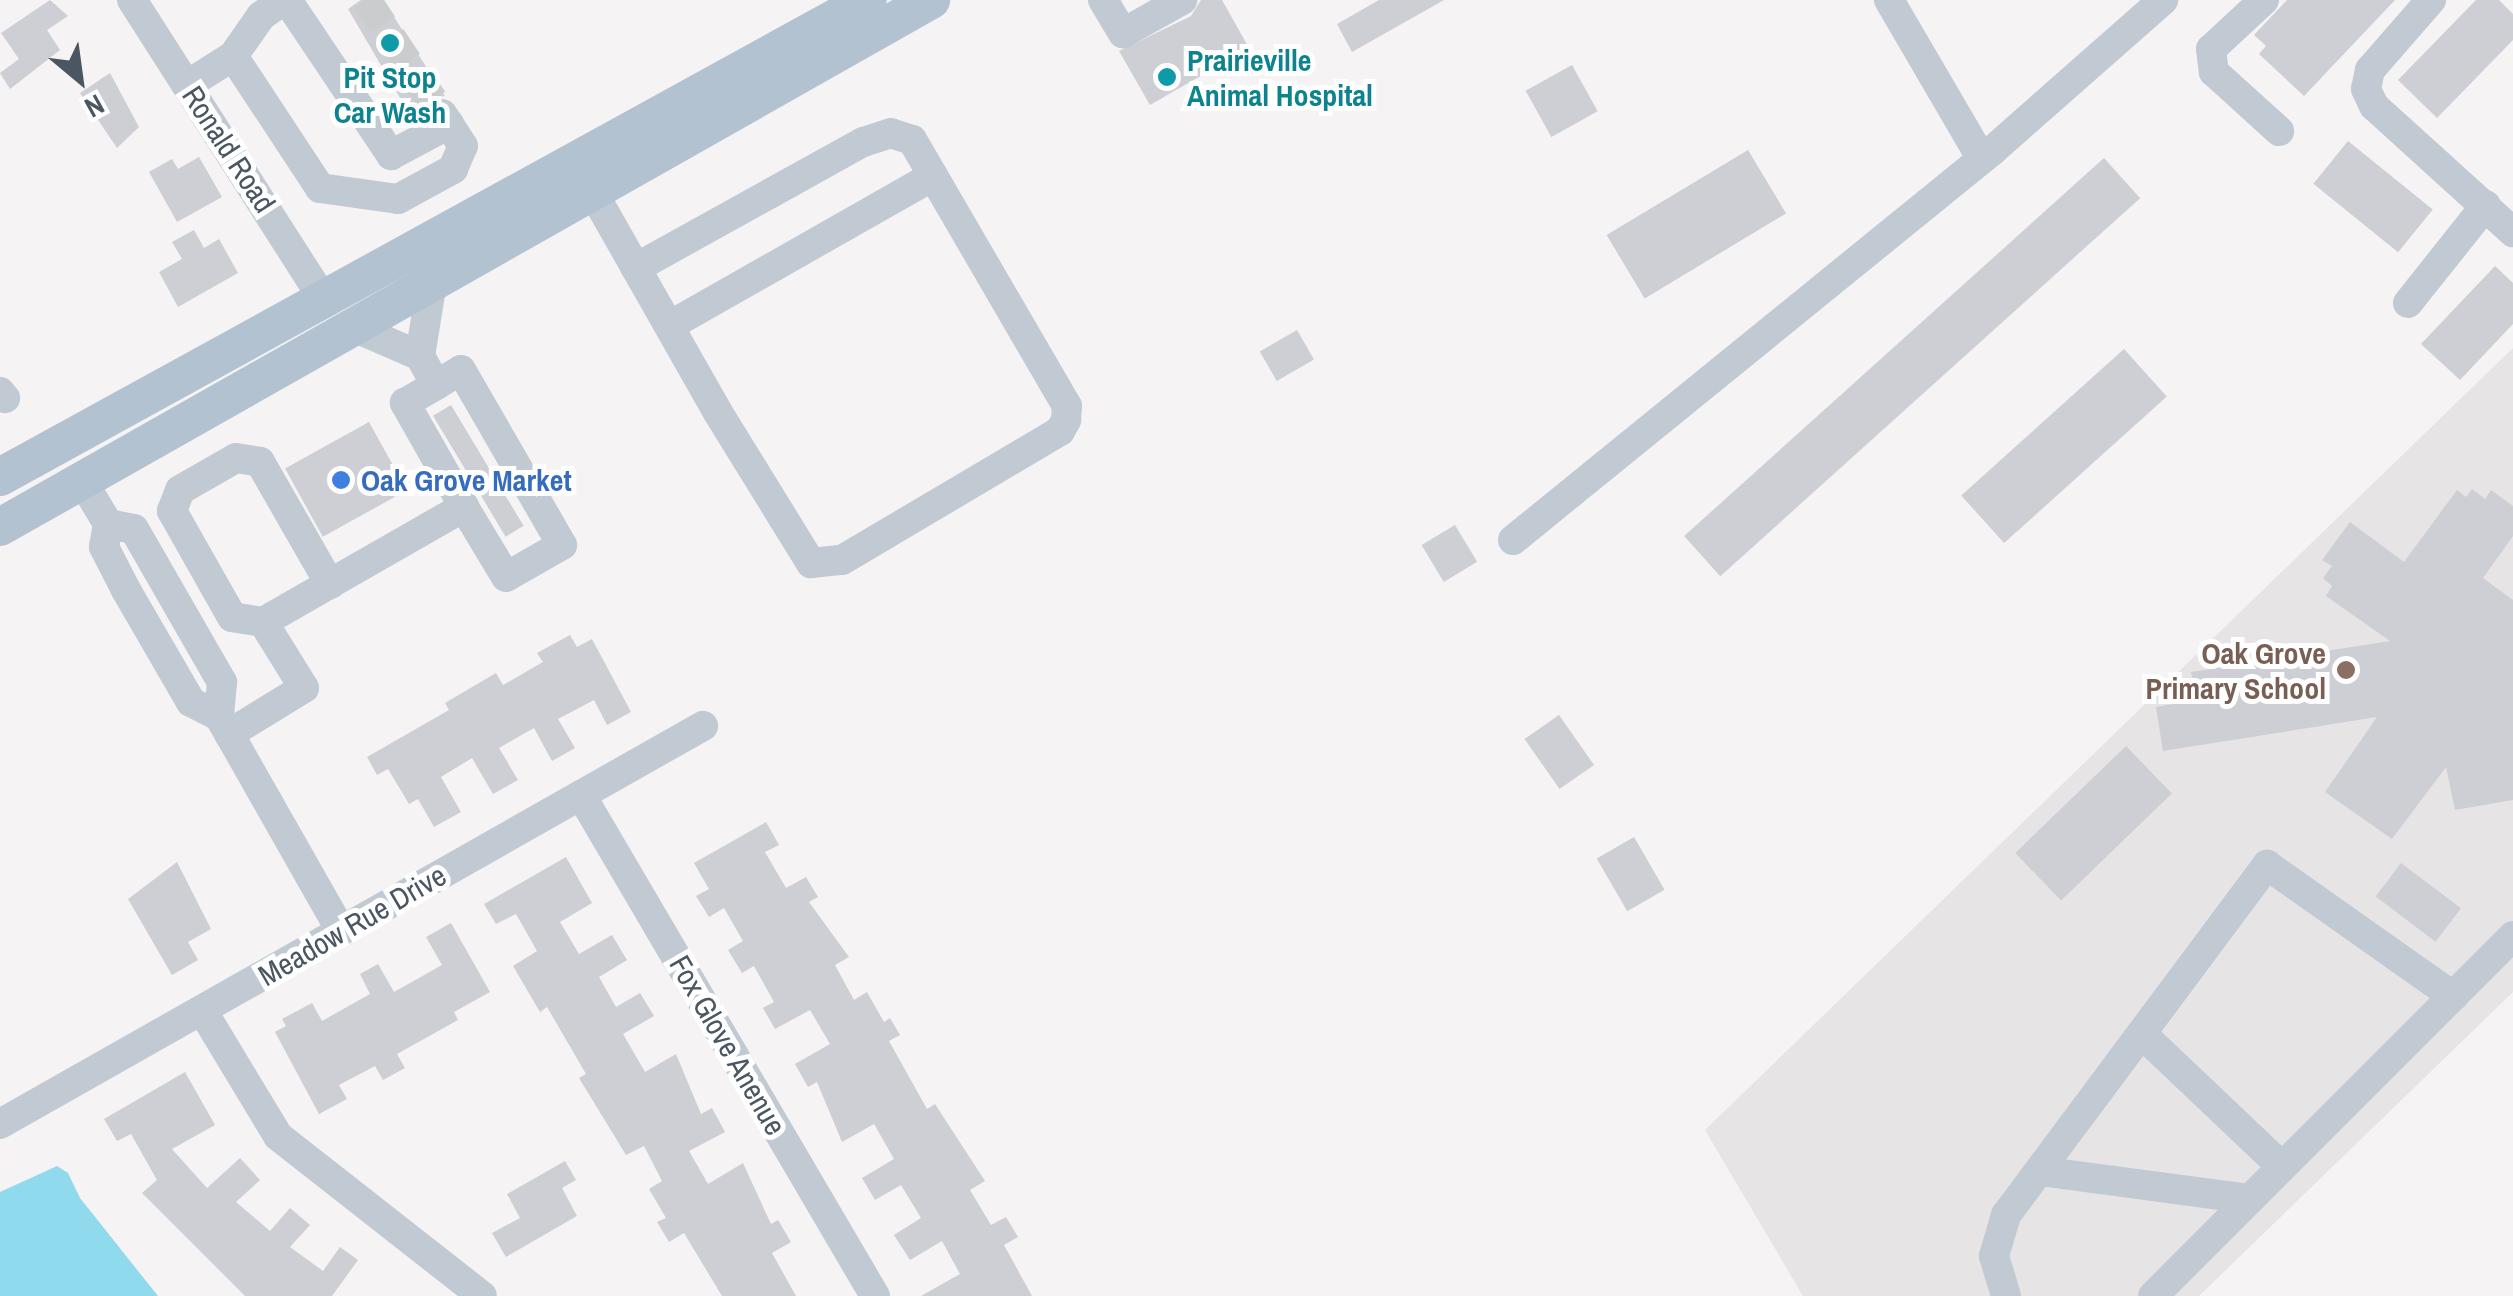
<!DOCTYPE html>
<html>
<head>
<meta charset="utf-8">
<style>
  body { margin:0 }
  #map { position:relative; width:2513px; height:1296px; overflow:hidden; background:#f5f3f3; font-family:"Archivo Narrow",sans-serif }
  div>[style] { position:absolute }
  .education>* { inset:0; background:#e6e4e5 }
  .water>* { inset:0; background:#90daee }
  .building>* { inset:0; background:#cdcfd5; transform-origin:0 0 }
  .minor-tunnel>* { height:30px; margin-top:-15px; transform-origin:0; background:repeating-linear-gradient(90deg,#caccce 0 30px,transparent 0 45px) }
  .minor>* { height:30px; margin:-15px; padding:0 15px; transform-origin:15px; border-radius:15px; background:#c1cad2 }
  .major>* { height:38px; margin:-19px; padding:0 19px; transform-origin:19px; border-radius:19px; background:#b3c2d1 }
  .dots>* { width:28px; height:28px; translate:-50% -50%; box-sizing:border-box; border:5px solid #fff; border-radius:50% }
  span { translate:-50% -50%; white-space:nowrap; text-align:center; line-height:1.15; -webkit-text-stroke:10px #fff; paint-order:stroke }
  .culture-label { font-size:30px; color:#0d838f; font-weight:700 }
  .left { translate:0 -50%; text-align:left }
  .street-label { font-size:30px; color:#4a5661 }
  .shop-label { font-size:30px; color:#366cbe; font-weight:700 }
  .education-label { font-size:30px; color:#785e54; font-weight:700 }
  .right { translate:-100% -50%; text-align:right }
  .north { position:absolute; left:30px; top:30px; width:100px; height:100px; -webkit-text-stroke:8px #fff; paint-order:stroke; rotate:151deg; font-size:28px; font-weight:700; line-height:40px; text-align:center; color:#4a5661 }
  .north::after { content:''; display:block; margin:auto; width:35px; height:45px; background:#4a5661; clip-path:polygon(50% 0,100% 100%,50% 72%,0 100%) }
</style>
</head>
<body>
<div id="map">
  <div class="education">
    <div style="clip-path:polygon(2513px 348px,2513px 992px,2199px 1296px,1803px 1296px,1705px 1130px)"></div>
  </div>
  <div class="water">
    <div style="clip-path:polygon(57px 1166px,68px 1173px,80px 1198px,158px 1296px,0 1296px,0 1192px)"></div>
  </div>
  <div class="building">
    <div style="clip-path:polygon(50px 0,68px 16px,47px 30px,60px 50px,10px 89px,0 73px,19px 59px,1px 33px)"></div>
    <div style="clip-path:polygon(361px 0,383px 0,445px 96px,431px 99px,424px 112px,417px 102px,406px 108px,348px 9px)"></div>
    <div style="clip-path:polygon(1201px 0,1222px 0,1249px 48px,1150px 105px,1119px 51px,1191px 16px)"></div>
    <div style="clip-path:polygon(1379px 0,1444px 0,1352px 52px,1337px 24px)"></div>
    <div style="clip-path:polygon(2287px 0,2395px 0,2304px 96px,2259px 54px,2266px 46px,2254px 35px)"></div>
    <div style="clip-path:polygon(2476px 0,2499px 0,2513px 14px,2513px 40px,2437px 118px,2398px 80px)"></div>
    <div style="left:1572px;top:65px;width:53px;height:53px;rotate:61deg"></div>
    <div style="clip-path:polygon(110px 73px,139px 127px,117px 148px,80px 93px)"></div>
    <div style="left:2348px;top:141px;width:109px;height:55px;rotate:39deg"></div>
    <div style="left:1748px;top:150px;width:74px;height:165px;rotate:59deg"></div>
    <div style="clip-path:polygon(199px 157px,222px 197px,177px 222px,149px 172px,172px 159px,178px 169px)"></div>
    <div style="left:2104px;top:158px;width:54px;height:565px;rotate:48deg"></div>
    <div style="clip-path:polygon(194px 230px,204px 248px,219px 239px,238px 273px,178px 307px,159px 272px,182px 259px,172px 242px)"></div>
    <div style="clip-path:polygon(2495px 266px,2513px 283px,2513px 324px,2460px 380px,2421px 344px)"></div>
    <div style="left:1297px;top:330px;width:34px;height:43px;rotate:60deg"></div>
    <div style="left:2124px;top:349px;width:64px;height:219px;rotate:48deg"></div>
    <div style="left:451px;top:405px;width:141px;height:21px;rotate:59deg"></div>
    <div style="left:369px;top:422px;width:78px;height:96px;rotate:61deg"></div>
    <div style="clip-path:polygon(2472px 489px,2485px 499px,2491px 490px,2513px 506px,2513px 536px,2483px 578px,2513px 600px,2513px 800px,2455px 810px,2446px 767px,2392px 839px,2325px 792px,2377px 717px,2163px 751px,2156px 707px,2184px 702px,2182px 688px,2194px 685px,2191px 672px,2390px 641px,2326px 596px,2332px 586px,2323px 578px,2332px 566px,2322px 560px,2350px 522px,2404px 562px,2457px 490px,2466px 497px)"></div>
    <div style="left:1455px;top:525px;width:43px;height:39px;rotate:59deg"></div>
    <div style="clip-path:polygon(570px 635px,577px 647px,592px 639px,631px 712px,607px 725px,594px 700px,558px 719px,575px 748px,552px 761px,534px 728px,499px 748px,518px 780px,493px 794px,472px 758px,441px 777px,461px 812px,434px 827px,418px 799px,409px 804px,388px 769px,377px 775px,367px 757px,449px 710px,445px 703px,496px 673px,503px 685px,543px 662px,537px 653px)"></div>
    <div style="left:1559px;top:715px;width:61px;height:42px;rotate:55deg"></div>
    <div style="left:2126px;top:746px;width:66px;height:154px;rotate:46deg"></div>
    <div style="clip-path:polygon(766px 822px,779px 845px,765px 852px,786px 888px,806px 877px,818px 897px,809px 902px,849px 957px,835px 965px,854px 1000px,867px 992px,884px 1022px,890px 1018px,900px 1035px,889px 1041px,927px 1109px,935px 1104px,985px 1181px,970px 1190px,991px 1225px,1006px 1217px,1018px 1237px,1004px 1245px,1032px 1296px,921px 1296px,960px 1274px,942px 1241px,910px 1260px,894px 1235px,921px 1218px,901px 1185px,875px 1200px,862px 1178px,894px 1159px,874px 1124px,842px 1142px,817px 1082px,808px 1087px,795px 1064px,830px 1044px,810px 1010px,775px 1029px,763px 1008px,774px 1002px,754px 966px,742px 973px,728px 950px,743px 941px,724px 908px,709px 917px,696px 896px,709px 889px,694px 863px)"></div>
    <div style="left:1634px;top:837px;width:61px;height:43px;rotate:60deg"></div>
    <div style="clip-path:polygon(566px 857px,592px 903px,560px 922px,579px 954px,612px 935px,627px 960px,599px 977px,616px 1007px,640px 993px,654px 1016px,623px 1034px,645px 1072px,676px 1054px,701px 1114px,712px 1108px,725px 1132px,689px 1151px,708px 1184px,743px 1163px,771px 1224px,778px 1220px,791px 1242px,772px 1253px,796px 1296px,722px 1296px,684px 1233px,669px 1242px,657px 1222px,666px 1218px,649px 1189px,662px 1181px,644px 1146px,626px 1155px,579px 1078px,586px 1074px,547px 1007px,540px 1012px,513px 966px,537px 951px,516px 914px,496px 924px,484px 904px)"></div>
    <div style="clip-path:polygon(177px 862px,211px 929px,188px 942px,198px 960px,172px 975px,128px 899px)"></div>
    <div style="left:2401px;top:863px;width:75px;height:42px;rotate:37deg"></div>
    <div style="clip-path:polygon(451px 923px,490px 992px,454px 1012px,458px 1020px,397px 1054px,405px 1068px,383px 1080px,375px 1066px,339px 1085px,347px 1099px,319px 1114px,275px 1032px,286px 1026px,282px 1019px,312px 1003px,322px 1021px,370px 994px,360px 974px,378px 964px,394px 992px,442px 965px,426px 937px)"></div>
    <div style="clip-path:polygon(185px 1072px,215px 1125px,172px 1149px,207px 1188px,240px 1158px,260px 1180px,236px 1202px,270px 1231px,290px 1208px,310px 1225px,290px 1247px,323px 1271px,340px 1247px,358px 1260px,332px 1296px,245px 1296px,142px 1193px,157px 1180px,131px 1134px,117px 1141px,104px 1119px)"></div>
    <div style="clip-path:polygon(565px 1161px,576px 1180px,562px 1188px,577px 1216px,506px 1257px,492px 1233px,520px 1218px,507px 1194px)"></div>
  </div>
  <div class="minor-tunnel">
    <div style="left:366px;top:0;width:137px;rotate:56.3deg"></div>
  </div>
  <div class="minor">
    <div style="left:132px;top:0;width:356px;rotate:57.4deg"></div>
    <div style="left:287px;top:0;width:187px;rotate:56.1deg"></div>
    <div style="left:391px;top:155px;width:66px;rotate:-28.1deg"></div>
    <div style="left:1103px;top:0;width:39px;rotate:59deg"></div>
    <div style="left:1123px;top:33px;width:68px;rotate:-29.2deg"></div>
    <div style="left:1889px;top:0;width:184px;rotate:59.7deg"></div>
    <div style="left:2264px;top:0;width:72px;rotate:137.2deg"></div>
    <div style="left:2211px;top:49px;width:23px;rotate:83deg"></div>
    <div style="left:2214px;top:72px;width:88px;rotate:42.2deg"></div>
    <div style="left:2431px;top:0;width:93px;rotate:131.1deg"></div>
    <div style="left:2370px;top:70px;width:19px;rotate:102deg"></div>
    <div style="left:2366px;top:89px;width:19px;rotate:65deg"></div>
    <div style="left:2374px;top:106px;width:188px;rotate:42.2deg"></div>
    <div style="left:233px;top:56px;width:158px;rotate:56.6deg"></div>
    <div style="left:320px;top:188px;width:79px;rotate:8deg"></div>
    <div style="left:398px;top:199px;width:63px;rotate:-28.6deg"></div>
    <div style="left:453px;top:169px;width:25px;rotate:-67deg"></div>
    <div style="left:463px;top:146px;width:38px;rotate:-123deg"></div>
    <div style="left:187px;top:85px;width:54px;rotate:-32.2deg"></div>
    <div style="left:233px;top:56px;width:49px;rotate:-55deg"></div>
    <div style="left:261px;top:16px;width:28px;rotate:-35deg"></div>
    <div style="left:595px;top:196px;width:247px;rotate:60.4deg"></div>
    <div style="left:717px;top:411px;width:179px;rotate:58.3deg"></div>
    <div style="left:811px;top:563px;width:31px;rotate:-6deg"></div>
    <div style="left:842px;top:560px;width:253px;rotate:-30.6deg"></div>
    <div style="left:1060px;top:431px;width:13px;rotate:-61deg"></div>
    <div style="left:1066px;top:420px;width:14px;rotate:-86deg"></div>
    <div style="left:1067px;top:406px;width:308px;rotate:-120.2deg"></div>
    <div style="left:912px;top:140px;width:22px;rotate:-162deg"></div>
    <div style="left:891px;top:133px;width:29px;rotate:162deg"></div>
    <div style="left:863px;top:142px;width:260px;rotate:151deg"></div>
    <div style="left:2408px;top:303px;width:125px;rotate:-51.5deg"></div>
    <div style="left:669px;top:326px;width:304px;rotate:-29.6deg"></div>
    <div style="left:358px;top:329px;width:68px;rotate:23.5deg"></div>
    <div style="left:420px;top:356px;width:69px;rotate:-80.8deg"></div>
    <div style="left:436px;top:385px;width:29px;rotate:-31deg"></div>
    <div style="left:461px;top:370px;width:202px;rotate:60deg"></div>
    <div style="left:562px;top:545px;width:64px;rotate:150.3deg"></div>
    <div style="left:506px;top:577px;width:82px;rotate:-121deg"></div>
    <div style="left:0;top:392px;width:8px;rotate:50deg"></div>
    <div style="left:83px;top:482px;width:49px;rotate:59.2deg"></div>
    <div style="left:108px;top:524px;width:23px;rotate:100deg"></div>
    <div style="left:104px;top:547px;width:48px;rotate:62.9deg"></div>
    <div style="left:126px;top:590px;width:129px;rotate:59.9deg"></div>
    <div style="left:191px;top:702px;width:31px;rotate:27deg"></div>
    <div style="left:108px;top:524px;width:26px;rotate:11deg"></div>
    <div style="left:134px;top:529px;width:177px;rotate:60.1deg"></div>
    <div style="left:222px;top:682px;width:34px;rotate:95deg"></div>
    <div style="left:219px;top:716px;width:247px;rotate:60.4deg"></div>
    <div style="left:1513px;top:540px;width:618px;rotate:-39.09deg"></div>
    <div style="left:1993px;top:150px;width:227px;rotate:-41.4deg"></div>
    <div style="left:263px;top:622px;width:31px;rotate:-171deg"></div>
    <div style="left:232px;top:617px;width:122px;rotate:-119.5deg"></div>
    <div style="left:172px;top:511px;width:22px;rotate:-69deg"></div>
    <div style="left:180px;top:490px;width:64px;rotate:-29.7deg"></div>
    <div style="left:236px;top:458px;width:24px;rotate:9deg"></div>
    <div style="left:260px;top:462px;width:141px;rotate:60.2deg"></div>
    <div style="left:229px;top:734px;width:88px;rotate:-31.5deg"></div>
    <div style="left:304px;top:688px;width:78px;rotate:-121.8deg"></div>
    <div style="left:263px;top:622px;width:232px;rotate:-29.8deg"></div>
    <div style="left:464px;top:507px;width:120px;rotate:-119.6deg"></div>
    <div style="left:405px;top:403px;width:36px;rotate:-30deg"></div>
    <div style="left:436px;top:385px;width:33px;rotate:-119deg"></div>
    <div style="left:581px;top:795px;width:581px;rotate:59.59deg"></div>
    <div style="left:202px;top:1010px;width:147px;rotate:58.9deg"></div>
    <div style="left:278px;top:1136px;width:259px;rotate:38.1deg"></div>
    <div style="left:2142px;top:1034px;width:193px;rotate:43.5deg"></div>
    <div style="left:0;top:1124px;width:808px;rotate:-29.52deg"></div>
    <div style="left:2040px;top:1171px;width:212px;rotate:7.6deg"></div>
    <div style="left:2006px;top:1296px;width:42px;rotate:-106.7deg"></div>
    <div style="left:1994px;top:1256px;width:43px;rotate:-73.7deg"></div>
    <div style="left:2006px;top:1215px;width:437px;rotate:-53.3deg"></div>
    <div style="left:2267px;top:865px;width:228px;rotate:35.2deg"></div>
    <div style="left:2153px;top:1296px;width:509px;rotate:-45deg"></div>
  </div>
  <div class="major">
    <div style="left:0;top:477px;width:990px;rotate:-28.79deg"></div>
    <div style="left:0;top:527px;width:1070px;rotate:-29.51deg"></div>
  </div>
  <div class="dots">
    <div style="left:390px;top:43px;background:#0f9aa8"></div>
    <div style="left:1167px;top:77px;background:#0f9aa8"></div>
    <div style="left:341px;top:480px;background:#3f7fe0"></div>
    <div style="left:2346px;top:670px;background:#8d6e63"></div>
  </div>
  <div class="culture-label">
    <span class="left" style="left:1187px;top:77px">Prairieville<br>Animal Hospital</span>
    <span style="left:390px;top:94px">Pit Stop<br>Car Wash</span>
  </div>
  <div class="street-label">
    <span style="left:229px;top:149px;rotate:57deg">Ronald Road</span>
    <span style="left:352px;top:925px;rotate:-30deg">Meadow Rue Drive</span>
    <span style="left:728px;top:1045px;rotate:60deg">Fox Glove Anenue</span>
  </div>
  <div class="shop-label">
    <span class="left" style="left:361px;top:480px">Oak Grove Market</span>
  </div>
  <div class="education-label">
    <span class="right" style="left:2326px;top:670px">Oak Grove<br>Primary School</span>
  </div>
  <div class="north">N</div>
</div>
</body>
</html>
